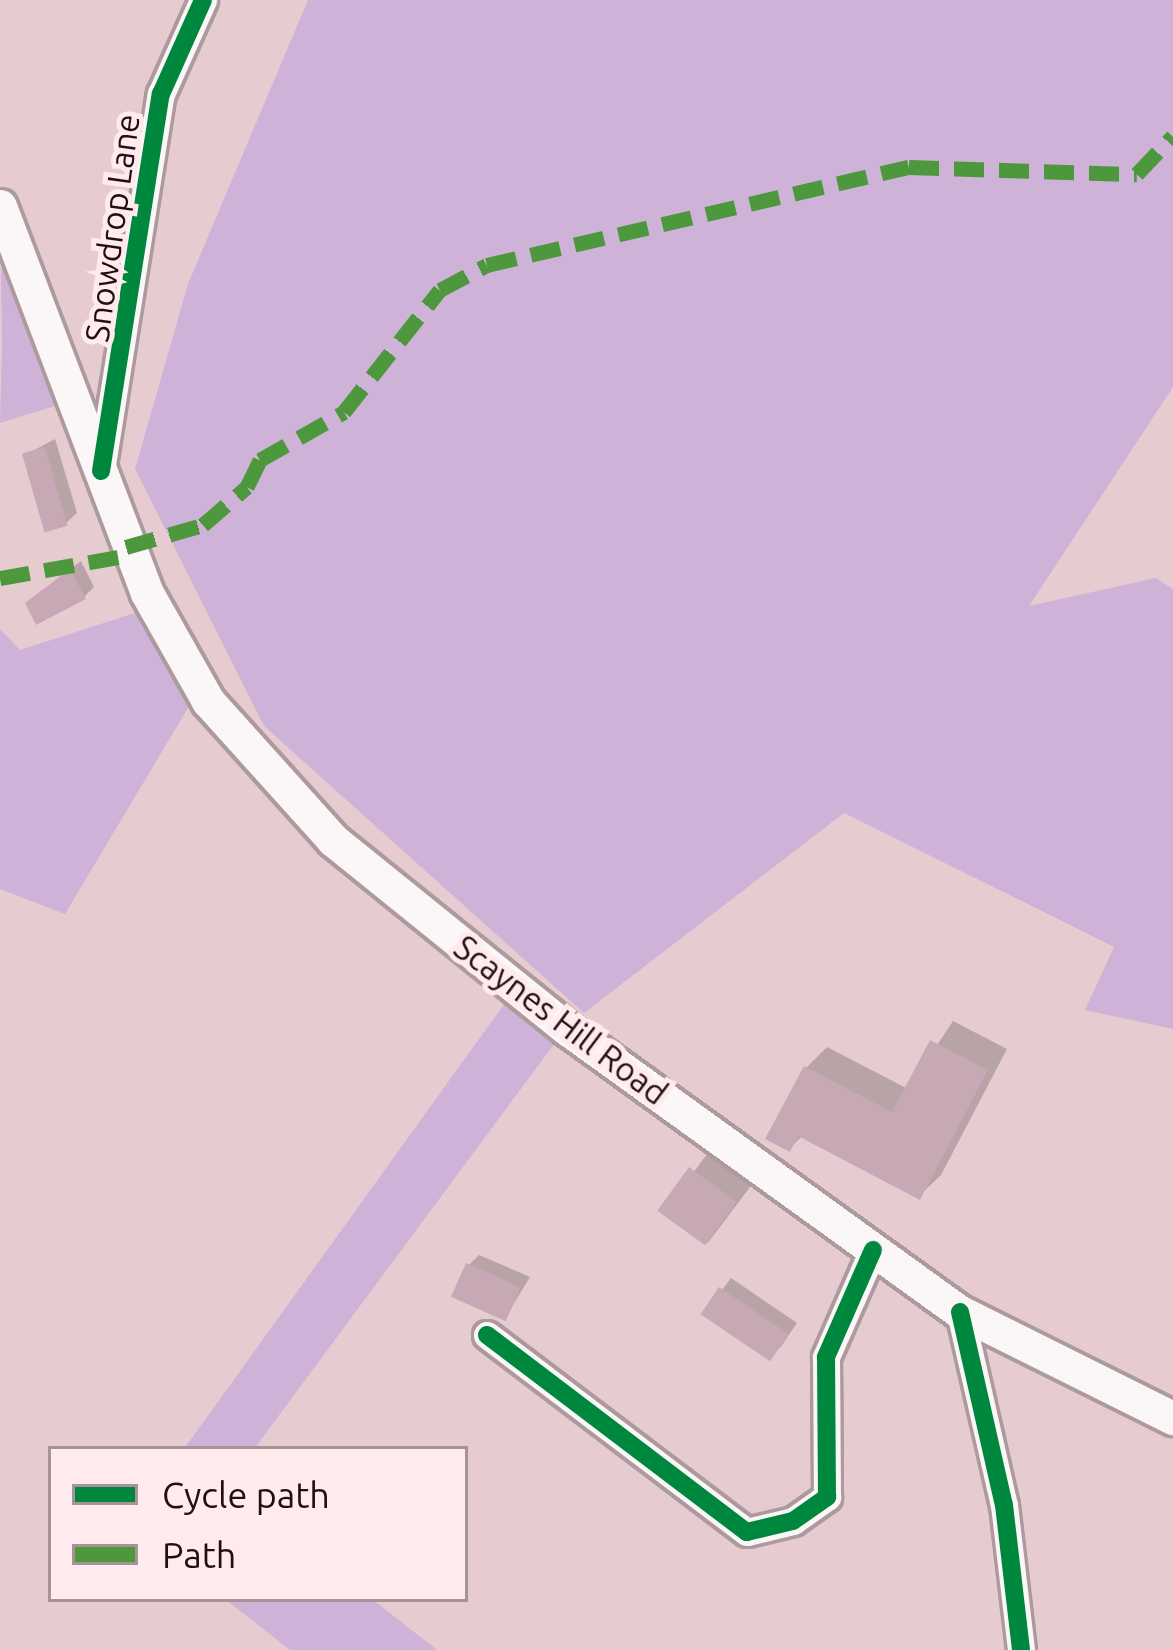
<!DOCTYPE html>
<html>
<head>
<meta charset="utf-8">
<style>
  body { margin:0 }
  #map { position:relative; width:1173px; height:1650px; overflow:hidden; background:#e6ccd1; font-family:Ubuntu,sans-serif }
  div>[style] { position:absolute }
  .green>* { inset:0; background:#ceb2d7 }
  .shadow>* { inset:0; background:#0003; transform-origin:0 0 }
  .building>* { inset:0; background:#c6a9b5; transform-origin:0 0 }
  .roads { filter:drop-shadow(3px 0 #ad9a9d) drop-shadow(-3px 0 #ad9a9d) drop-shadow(0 3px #ad9a9d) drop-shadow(0 -3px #ad9a9d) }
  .minor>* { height:27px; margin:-13.5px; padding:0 13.5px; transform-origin:13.5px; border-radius:13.5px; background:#fbf7f8 }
  .major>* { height:33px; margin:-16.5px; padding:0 16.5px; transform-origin:16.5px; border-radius:16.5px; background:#fbf7f8 }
  .quiet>* { height:15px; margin-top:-7.5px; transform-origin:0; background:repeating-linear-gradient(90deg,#4d973d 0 30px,transparent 0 45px) }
  .cycleway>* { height:18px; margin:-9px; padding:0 9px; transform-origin:9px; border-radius:9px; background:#00873e }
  span { translate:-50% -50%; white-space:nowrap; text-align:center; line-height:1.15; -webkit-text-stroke:10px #ffeaee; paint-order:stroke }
  .street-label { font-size:33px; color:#201013 }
  .legend { position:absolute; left:48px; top:1446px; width:420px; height:156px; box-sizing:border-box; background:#ffeaee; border:3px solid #a69396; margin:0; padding:15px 21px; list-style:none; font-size:36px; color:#201013 }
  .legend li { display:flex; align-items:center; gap:24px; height:60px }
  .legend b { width:60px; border:3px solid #a69396 }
</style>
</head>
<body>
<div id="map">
  <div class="green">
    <div style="clip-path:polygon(308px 0,1173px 0,1173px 387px,1029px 606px,1156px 578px,1173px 589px,1173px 1029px,1085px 1010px,1114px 947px,844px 813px,584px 1013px,264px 726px,135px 469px,188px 284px)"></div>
    <div style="clip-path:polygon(0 206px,74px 400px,0 423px,2px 345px)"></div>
    <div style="clip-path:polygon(138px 612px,191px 703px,65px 914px,0 889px,0 629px,20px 650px)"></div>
    <div style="clip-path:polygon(515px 989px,566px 1028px,254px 1449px,184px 1449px)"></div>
    <div style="clip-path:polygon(225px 1599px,372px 1599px,437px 1650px,290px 1650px)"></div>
  </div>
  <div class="shadow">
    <div style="clip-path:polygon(55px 439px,77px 513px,66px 523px,25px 455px)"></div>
    <div style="clip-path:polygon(81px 561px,94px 587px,84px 597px,39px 593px)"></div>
    <div style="clip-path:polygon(953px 1021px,1007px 1049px,941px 1175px,919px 1196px,803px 1135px,789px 1149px,806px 1068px,827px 1047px,908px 1089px)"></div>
    <div style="left:708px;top:1153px;width:54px;height:72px;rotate:37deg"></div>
    <div style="clip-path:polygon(479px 1255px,530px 1277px,505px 1318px,469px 1265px)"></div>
    <div style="clip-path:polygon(731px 1278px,797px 1323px,780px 1348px,704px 1314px)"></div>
  </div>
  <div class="building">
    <div style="left:45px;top:447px;width:82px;height:24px;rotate:74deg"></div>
    <div style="clip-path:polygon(70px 569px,86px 599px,36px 625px,25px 603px)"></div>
    <div style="clip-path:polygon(930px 1040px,988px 1070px,920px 1200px,798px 1136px,790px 1152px,765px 1139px,804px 1066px,892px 1112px)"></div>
    <div style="left:689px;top:1167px;width:59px;height:54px;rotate:36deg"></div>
    <div style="left:466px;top:1263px;width:60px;height:37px;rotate:24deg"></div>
    <div style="left:719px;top:1287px;width:84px;height:33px;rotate:34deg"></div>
  </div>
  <div class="roads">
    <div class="minor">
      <div style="left:101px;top:471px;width:382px;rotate:-81deg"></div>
      <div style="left:161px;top:94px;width:103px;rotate:-65.9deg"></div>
      <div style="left:960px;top:1312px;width:198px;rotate:77.2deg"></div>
      <div style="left:1004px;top:1505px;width:146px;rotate:83.3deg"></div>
      <div style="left:487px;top:1335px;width:326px;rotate:37.2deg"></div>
      <div style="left:747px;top:1532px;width:47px;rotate:-13.4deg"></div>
      <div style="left:793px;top:1521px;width:42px;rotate:-35.2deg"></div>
      <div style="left:827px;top:1497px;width:140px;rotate:-90.4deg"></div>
      <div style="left:826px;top:1357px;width:117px;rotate:-66.3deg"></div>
    </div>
    <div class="major">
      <div style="left:0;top:206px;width:414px;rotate:69.2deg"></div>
      <div style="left:147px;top:593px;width:124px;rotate:60.5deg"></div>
      <div style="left:208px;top:701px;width:187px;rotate:48deg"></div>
      <div style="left:333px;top:840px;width:299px;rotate:38.9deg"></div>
      <div style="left:566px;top:1028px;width:486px;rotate:35.8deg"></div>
      <div style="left:960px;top:1312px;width:238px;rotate:26.5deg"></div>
    </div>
  </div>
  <div class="quiet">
    <div style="left:126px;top:547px;width:80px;rotate:-15.9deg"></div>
    <div style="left:203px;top:525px;width:58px;rotate:-40.8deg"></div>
    <div style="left:247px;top:487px;width:30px;rotate:-64deg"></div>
    <div style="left:260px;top:460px;width:97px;rotate:-29.7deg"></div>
    <div style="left:344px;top:412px;width:155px;rotate:-51.8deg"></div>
    <div style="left:440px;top:290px;width:53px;rotate:-28deg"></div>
    <div style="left:487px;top:265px;width:433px;rotate:-13.1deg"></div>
    <div style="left:909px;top:167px;width:228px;rotate:1.8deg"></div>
    <div style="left:1137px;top:174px;width:52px;rotate:-46.5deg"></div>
    <div style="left:0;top:578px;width:131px;rotate:-10.1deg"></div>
  </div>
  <div class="cycleway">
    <div style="left:101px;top:471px;width:382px;rotate:-81deg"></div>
    <div style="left:161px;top:94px;width:103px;rotate:-65.9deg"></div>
    <div style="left:960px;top:1312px;width:198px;rotate:77.2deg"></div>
    <div style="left:1004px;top:1505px;width:146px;rotate:83.3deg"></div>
    <div style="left:487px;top:1335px;width:326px;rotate:37.2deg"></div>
    <div style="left:747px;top:1532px;width:47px;rotate:-13.4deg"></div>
    <div style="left:793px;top:1521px;width:42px;rotate:-35.2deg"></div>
    <div style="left:827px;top:1497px;width:140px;rotate:-90.4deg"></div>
    <div style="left:826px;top:1357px;width:117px;rotate:-66.3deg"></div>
  </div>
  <div class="street-label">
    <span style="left:112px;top:228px;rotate:-82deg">Snowdrop Lane</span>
    <span style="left:561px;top:1020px;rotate:37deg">Scaynes Hill Road</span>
  </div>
  <ul class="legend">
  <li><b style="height:15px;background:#00873e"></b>Cycle path</li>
  <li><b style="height:15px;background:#4d973d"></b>Path</li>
  </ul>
</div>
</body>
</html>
